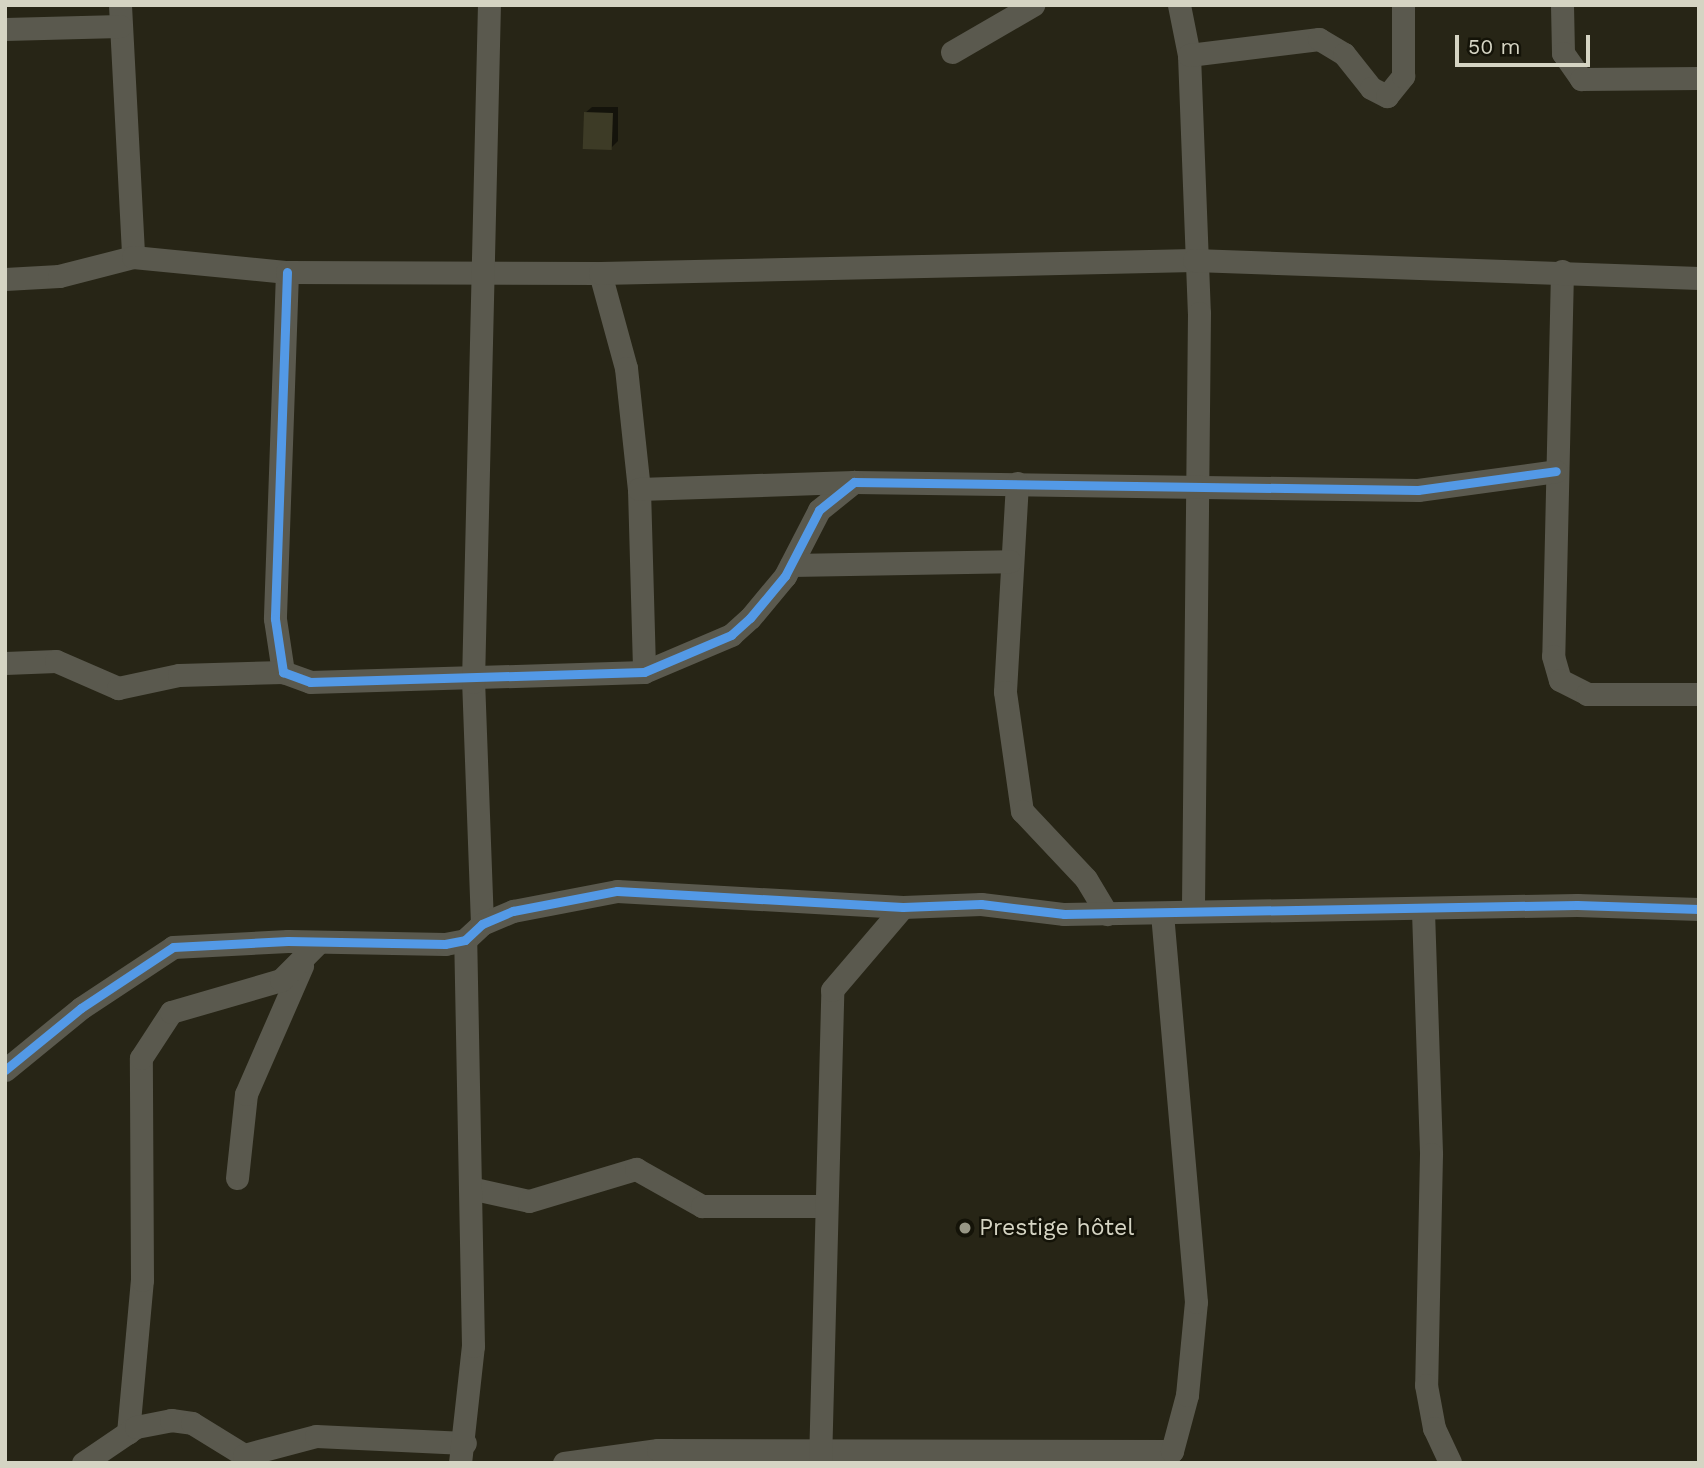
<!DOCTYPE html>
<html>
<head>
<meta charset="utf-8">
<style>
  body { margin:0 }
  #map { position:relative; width:1704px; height:1468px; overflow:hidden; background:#272516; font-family:"Work Sans",sans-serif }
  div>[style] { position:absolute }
  .shadow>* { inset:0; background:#0007 }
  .building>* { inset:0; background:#3d3b26; transform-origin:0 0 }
  .minor>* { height:23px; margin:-11.5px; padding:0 11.5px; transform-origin:11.5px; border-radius:11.5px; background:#5a594e }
  .cycleway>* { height:9px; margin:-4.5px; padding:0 4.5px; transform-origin:4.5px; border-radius:4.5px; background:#5399e6 }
  .dots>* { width:19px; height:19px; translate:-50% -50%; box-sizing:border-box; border:4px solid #141308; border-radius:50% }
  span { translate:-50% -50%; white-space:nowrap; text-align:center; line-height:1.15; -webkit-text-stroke:5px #141308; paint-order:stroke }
  .poi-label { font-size:23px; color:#d5d4c3 }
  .left { translate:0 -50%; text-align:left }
  .frame { position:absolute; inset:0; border:7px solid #d5d4c3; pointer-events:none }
  .scale { position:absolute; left:1455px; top:35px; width:135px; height:32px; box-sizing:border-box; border:4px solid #d5d4c3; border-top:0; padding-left:9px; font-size:21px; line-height:24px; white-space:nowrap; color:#d5d4c3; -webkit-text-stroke:5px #141308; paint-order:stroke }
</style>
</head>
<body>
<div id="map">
  <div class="shadow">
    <div style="clip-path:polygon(592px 107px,618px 107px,618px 141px,611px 148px,585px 113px)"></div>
  </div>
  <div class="building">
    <div style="left:584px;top:112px;width:29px;height:37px;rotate:2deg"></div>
  </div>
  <div class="minor">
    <div style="left:120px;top:5px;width:252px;rotate:87deg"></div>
    <div style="left:1179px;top:5px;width:51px;rotate:78.7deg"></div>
    <div style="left:1189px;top:55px;width:258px;rotate:87.8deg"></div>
    <div style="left:1199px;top:313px;width:596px;rotate:90.58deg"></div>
    <div style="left:1562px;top:5px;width:48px;rotate:88.8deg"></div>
    <div style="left:1563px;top:53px;width:32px;rotate:55deg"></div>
    <div style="left:1581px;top:79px;width:118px;rotate:-0.5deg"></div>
    <div style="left:5px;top:29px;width:115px;rotate:-1.5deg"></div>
    <div style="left:952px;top:52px;width:94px;rotate:-30.1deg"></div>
    <div style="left:1189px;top:55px;width:131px;rotate:-7deg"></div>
    <div style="left:1319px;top:39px;width:29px;rotate:31deg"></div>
    <div style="left:1344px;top:54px;width:43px;rotate:51.5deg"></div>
    <div style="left:1371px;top:88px;width:18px;rotate:27deg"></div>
    <div style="left:1387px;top:96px;width:26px;rotate:-51deg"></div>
    <div style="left:1403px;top:76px;width:71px;rotate:-90deg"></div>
    <div style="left:1562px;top:271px;width:385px;rotate:91.3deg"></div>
    <div style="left:1553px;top:656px;width:25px;rotate:74deg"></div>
    <div style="left:1560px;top:680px;width:30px;rotate:27deg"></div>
    <div style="left:1587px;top:694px;width:112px"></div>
    <div style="left:287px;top:272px;width:347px;rotate:92deg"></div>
    <div style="left:275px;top:619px;width:54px;rotate:81.4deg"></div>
    <div style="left:283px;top:672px;width:29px;rotate:20deg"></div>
    <div style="left:310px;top:682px;width:334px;rotate:-1.7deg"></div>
    <div style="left:644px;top:672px;width:95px;rotate:-23deg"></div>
    <div style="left:731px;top:635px;width:25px;rotate:-42deg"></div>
    <div style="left:750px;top:618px;width:55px;rotate:-50.2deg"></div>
    <div style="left:785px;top:576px;width:74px;rotate:-62.7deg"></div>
    <div style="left:819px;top:510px;width:45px;rotate:-38.7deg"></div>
    <div style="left:854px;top:482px;width:564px;rotate:0.81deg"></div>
    <div style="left:1418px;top:490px;width:139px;rotate:-7.8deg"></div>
    <div style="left:600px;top:273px;width:98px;rotate:74.7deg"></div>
    <div style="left:626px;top:368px;width:122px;rotate:83.9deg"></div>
    <div style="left:639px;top:489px;width:183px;rotate:88.4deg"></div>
    <div style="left:5px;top:279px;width:54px;rotate:-3.2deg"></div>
    <div style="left:59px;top:276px;width:76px;rotate:-14.4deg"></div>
    <div style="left:133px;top:257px;width:155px;rotate:5.6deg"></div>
    <div style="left:287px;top:272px;width:313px;rotate:0.2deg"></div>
    <div style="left:600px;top:273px;width:594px;rotate:-1.25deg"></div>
    <div style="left:1194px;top:260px;width:505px;rotate:2.04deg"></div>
    <div style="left:1017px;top:483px;width:209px;rotate:93.3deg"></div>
    <div style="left:1005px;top:692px;width:120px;rotate:81.9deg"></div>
    <div style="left:1022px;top:811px;width:93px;rotate:46.7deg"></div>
    <div style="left:1086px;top:879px;width:41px;rotate:59deg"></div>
    <div style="left:639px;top:489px;width:215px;rotate:-1.9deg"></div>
    <div style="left:791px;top:565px;width:219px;rotate:-1deg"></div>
    <div style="left:5px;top:663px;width:51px;rotate:-2.2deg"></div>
    <div style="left:56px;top:661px;width:68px;rotate:23.5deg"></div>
    <div style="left:118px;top:688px;width:62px;rotate:-12deg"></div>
    <div style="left:179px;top:675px;width:104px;rotate:-1.7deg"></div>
    <div style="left:1423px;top:911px;width:243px;rotate:88.1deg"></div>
    <div style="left:1431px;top:1154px;width:231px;rotate:91.2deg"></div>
    <div style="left:1426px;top:1385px;width:44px;rotate:79.5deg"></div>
    <div style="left:1434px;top:1428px;width:38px;rotate:65deg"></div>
    <div style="left:482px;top:924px;width:242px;rotate:-92.1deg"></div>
    <div style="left:473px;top:682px;width:677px;rotate:-88.65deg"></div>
    <div style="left:5px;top:1070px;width:98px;rotate:-39.2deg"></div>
    <div style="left:81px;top:1008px;width:110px;rotate:-33.5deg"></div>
    <div style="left:173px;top:947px;width:115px;rotate:-3deg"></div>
    <div style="left:288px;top:941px;width:157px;rotate:1.1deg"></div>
    <div style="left:445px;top:944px;width:20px;rotate:-11deg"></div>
    <div style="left:465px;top:940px;width:23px;rotate:-43deg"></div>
    <div style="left:482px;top:924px;width:34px;rotate:-23deg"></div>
    <div style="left:513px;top:911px;width:106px;rotate:-10.9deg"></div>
    <div style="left:617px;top:891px;width:286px;rotate:3.2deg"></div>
    <div style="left:903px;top:907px;width:78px;rotate:-2.2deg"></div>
    <div style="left:981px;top:904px;width:84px;rotate:6.9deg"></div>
    <div style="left:1064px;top:914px;width:513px;rotate:-1.01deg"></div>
    <div style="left:1577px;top:905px;width:122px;rotate:1.9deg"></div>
    <div style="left:237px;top:1178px;width:84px;rotate:-83.9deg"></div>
    <div style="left:246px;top:1094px;width:140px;rotate:-66.4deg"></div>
    <div style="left:470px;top:1188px;width:60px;rotate:12.4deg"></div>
    <div style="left:529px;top:1201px;width:112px;rotate:-16.7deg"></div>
    <div style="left:636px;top:1169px;width:76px;rotate:29.3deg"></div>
    <div style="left:702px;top:1206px;width:120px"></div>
    <div style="left:128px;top:1433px;width:154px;rotate:-84.8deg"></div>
    <div style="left:142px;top:1280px;width:222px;rotate:-90.3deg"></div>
    <div style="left:141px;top:1058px;width:55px;rotate:-56.9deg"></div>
    <div style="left:171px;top:1012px;width:115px;rotate:-16.2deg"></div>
    <div style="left:281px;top:980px;width:52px;rotate:-45deg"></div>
    <div style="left:83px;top:1463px;width:64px;rotate:-34.2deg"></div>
    <div style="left:136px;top:1427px;width:36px;rotate:-11deg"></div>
    <div style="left:171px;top:1420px;width:21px;rotate:8deg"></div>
    <div style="left:192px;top:1423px;width:61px;rotate:31.6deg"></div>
    <div style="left:244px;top:1455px;width:74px;rotate:-14.8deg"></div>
    <div style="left:316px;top:1436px;width:149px;rotate:2.7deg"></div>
    <div style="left:460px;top:1463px;width:118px;rotate:-83.7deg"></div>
    <div style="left:473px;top:1346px;width:406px;rotate:-91.1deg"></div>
    <div style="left:564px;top:1463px;width:95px;rotate:-7.9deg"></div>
    <div style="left:658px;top:1450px;width:514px;rotate:0.11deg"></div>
    <div style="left:1172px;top:1451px;width:58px;rotate:-75deg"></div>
    <div style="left:1187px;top:1395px;width:93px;rotate:-84.5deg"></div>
    <div style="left:1196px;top:1302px;width:389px;rotate:-95deg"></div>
    <div style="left:820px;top:1463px;width:473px;rotate:-88.5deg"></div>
    <div style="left:832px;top:990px;width:109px;rotate:-49.5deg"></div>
  </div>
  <div class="cycleway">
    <div style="left:287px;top:272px;width:347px;rotate:92deg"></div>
    <div style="left:275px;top:619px;width:54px;rotate:81.4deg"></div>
    <div style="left:283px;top:672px;width:29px;rotate:20deg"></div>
    <div style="left:310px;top:682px;width:334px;rotate:-1.7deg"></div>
    <div style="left:644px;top:672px;width:95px;rotate:-23deg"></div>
    <div style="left:731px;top:635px;width:25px;rotate:-42deg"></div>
    <div style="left:750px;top:618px;width:55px;rotate:-50.2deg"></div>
    <div style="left:785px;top:576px;width:74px;rotate:-62.7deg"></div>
    <div style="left:819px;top:510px;width:45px;rotate:-38.7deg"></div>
    <div style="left:854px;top:482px;width:564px;rotate:0.81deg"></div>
    <div style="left:1418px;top:490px;width:139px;rotate:-7.8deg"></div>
    <div style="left:5px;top:1070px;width:98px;rotate:-39.2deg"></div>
    <div style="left:81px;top:1008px;width:110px;rotate:-33.5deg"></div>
    <div style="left:173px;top:947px;width:115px;rotate:-3deg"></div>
    <div style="left:288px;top:941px;width:157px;rotate:1.1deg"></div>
    <div style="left:445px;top:944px;width:20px;rotate:-11deg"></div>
    <div style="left:465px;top:940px;width:23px;rotate:-43deg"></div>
    <div style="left:482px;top:924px;width:34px;rotate:-23deg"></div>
    <div style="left:513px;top:911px;width:106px;rotate:-10.9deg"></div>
    <div style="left:617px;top:891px;width:286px;rotate:3.2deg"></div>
    <div style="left:903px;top:907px;width:78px;rotate:-2.2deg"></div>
    <div style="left:981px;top:904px;width:84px;rotate:6.9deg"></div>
    <div style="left:1064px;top:914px;width:513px;rotate:-1.01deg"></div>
    <div style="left:1577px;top:905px;width:122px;rotate:1.9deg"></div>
  </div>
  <div class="dots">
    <div style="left:965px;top:1228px;background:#989786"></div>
  </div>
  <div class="poi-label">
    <span class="left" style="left:979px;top:1228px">Prestige hôtel</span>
  </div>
  <div class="frame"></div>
  <div class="scale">50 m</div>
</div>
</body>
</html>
